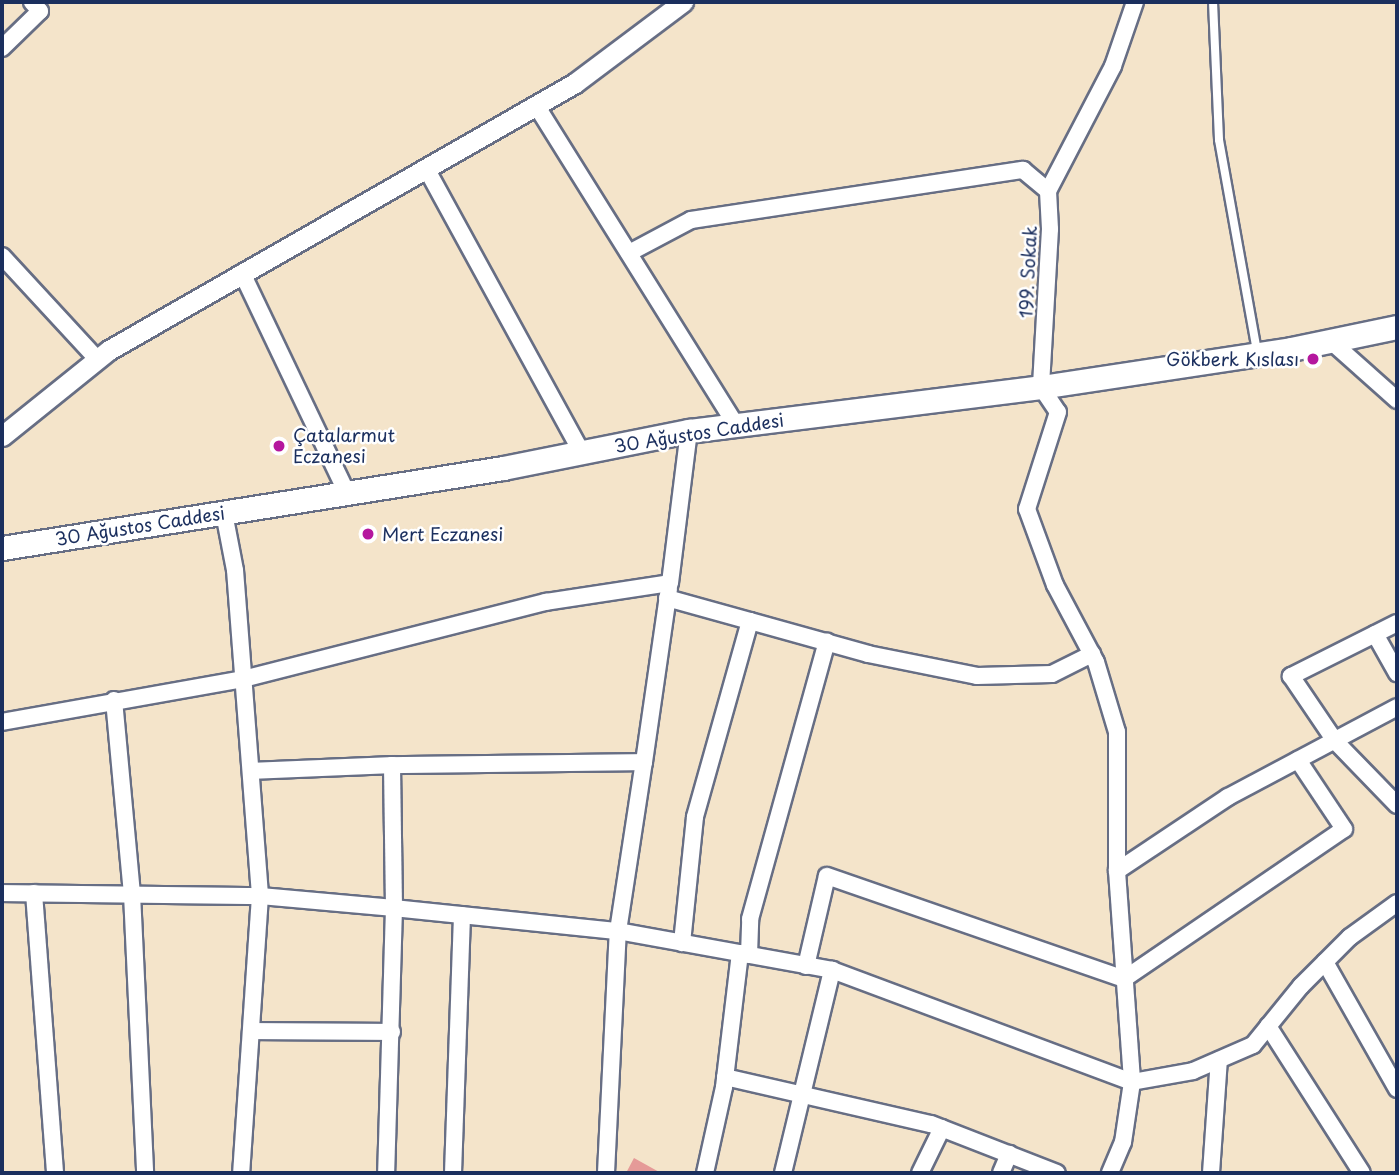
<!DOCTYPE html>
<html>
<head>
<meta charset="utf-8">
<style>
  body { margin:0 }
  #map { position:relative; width:1399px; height:1175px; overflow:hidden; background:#f4e4ca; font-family:"Playpen Sans",sans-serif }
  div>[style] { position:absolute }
  .building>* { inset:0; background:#e59a98 }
  .roads { filter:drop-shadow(2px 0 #676e84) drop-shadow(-2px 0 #676e84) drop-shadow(0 2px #676e84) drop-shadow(0 -2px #676e84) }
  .service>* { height:8px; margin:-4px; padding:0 4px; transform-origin:4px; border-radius:4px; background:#fff }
  .minor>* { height:16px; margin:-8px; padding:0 8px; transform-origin:8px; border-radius:8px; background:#fff }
  .tertiary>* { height:19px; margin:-9.5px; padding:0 9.5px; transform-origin:9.5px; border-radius:9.5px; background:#fff }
  .secondary>* { height:23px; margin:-11.5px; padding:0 11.5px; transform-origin:11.5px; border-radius:11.5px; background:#fff }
  .dots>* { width:19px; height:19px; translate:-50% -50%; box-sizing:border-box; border:4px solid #fff; border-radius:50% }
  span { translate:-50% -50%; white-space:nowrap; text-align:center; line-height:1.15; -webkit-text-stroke:5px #fff; paint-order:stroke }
  .street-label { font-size:18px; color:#1b2f5e }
  .poi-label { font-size:18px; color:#1b2f5e }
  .right { translate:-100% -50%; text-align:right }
  .left { translate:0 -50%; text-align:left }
  .frame { position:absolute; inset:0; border:4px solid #1b2f5e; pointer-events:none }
</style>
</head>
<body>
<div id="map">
  <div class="building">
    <div style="clip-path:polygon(634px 1158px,661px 1173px,626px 1173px)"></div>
  </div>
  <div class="roads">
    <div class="service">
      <div style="left:1213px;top:2px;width:138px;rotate:87.5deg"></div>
      <div style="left:1219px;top:140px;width:214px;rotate:79.8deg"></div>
    </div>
    <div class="minor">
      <div style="left:2px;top:48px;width:53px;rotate:-44.2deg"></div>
      <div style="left:40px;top:11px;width:12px;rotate:-132deg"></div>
      <div style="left:536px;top:105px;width:377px;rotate:58deg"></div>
      <div style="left:426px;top:168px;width:325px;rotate:61.3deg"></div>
      <div style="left:1048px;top:191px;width:141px;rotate:-62.5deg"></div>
      <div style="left:1113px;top:66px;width:68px;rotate:-71deg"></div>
      <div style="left:629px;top:253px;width:70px;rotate:-28deg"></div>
      <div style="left:691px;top:220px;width:336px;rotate:-8.6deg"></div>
      <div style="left:1023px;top:170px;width:33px;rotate:40deg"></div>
      <div style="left:1048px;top:191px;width:38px;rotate:87deg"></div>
      <div style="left:1050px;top:229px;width:158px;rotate:93.3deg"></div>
      <div style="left:1041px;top:387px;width:30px;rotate:56deg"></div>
      <div style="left:1058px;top:412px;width:102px;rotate:107.7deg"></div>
      <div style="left:1027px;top:509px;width:81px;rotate:69.8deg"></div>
      <div style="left:1055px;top:585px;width:87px;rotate:62deg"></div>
      <div style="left:1096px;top:662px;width:73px;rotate:73.3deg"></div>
      <div style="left:1117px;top:732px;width:139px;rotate:90deg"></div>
      <div style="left:1117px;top:871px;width:212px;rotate:85.9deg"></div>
      <div style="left:1132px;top:1082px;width:62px;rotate:-10.2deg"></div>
      <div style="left:1193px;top:1071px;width:65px;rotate:-23.4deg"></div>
      <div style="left:1253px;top:1045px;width:76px;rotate:-50.9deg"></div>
      <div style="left:1301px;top:986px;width:69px;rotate:-45deg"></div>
      <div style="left:1350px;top:937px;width:58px;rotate:-35.9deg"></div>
      <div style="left:2px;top:256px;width:140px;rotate:47.3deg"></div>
      <div style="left:242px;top:273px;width:244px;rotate:64.5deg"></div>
      <div style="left:1332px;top:342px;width:87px;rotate:41.7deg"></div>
      <div style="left:224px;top:513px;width:58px;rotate:79.1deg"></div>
      <div style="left:235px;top:570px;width:327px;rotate:85.6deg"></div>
      <div style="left:260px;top:896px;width:135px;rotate:5.1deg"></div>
      <div style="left:394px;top:908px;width:265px;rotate:91.7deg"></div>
      <div style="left:667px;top:598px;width:86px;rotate:15.5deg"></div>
      <div style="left:750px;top:621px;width:204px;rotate:105.7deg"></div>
      <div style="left:695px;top:817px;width:127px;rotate:95.9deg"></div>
      <div style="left:750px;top:621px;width:123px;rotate:15.6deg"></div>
      <div style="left:868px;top:654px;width:111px;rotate:11.4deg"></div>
      <div style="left:977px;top:676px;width:75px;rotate:-1.5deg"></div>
      <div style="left:1052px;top:674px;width:45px;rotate:-26.6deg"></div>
      <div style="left:1397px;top:623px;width:119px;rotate:153.4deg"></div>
      <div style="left:1291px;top:676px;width:78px;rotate:55.9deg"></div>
      <div style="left:1335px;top:741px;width:89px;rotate:45.9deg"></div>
      <div style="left:1375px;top:634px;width:45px;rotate:60.6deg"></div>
      <div style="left:114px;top:700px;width:195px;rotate:84.7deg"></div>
      <div style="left:132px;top:894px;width:279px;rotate:87.3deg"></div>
      <div style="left:2px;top:722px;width:245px;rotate:-10.1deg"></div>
      <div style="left:243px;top:679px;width:313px;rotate:-14.3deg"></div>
      <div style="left:546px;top:602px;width:125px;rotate:-8.7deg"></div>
      <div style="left:670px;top:583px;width:153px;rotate:-82.9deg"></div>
      <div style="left:644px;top:762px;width:175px;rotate:-81.8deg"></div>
      <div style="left:251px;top:771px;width:141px;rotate:-2.4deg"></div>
      <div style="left:392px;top:765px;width:143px;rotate:89.2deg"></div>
      <div style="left:394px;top:908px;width:225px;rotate:5.9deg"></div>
      <div style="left:618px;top:931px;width:171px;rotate:-81.3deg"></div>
      <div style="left:644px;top:762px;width:252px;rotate:179.3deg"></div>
      <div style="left:1117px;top:871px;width:133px;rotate:-33.7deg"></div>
      <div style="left:1228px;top:797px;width:191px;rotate:-28deg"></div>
      <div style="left:2px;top:893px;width:258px;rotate:0.7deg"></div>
      <div style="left:260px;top:896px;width:278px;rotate:93.9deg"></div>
      <div style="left:34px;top:893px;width:281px;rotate:85.7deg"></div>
      <div style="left:749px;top:955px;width:36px;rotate:-88deg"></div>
      <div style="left:750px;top:919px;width:288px;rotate:-74.5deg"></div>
      <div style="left:1325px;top:962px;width:146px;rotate:60.4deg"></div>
      <div style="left:806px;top:966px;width:92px;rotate:-76.9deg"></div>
      <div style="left:827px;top:876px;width:314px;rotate:19.1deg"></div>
      <div style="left:1124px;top:979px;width:266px;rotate:-34.3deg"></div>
      <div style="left:1344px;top:829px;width:83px;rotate:-123.7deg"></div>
      <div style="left:1268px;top:1026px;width:174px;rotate:57.4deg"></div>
      <div style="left:253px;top:1031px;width:139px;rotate:0.4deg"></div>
      <div style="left:725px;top:1077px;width:211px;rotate:12.9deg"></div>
      <div style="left:931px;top:1124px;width:135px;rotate:21.3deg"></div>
      <div style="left:453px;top:1173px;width:258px;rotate:-88deg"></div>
      <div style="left:606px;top:1173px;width:242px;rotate:-87.2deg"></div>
      <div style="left:618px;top:931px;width:218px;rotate:10.3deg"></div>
      <div style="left:832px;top:970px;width:320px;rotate:20.5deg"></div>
      <div style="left:1132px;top:1082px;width:61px;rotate:98.5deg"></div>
      <div style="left:1123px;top:1142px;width:34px;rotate:113deg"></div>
      <div style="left:705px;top:1173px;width:88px;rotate:-77.5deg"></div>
      <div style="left:724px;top:1087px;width:135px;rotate:-83.2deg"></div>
      <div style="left:783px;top:1173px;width:209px;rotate:-76.4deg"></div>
      <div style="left:920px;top:1173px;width:50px;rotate:-63.9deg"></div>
      <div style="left:1001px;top:1173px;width:21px;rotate:-67deg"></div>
      <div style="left:1211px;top:1173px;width:113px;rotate:-86deg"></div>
    </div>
    <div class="tertiary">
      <div style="left:2px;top:436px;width:137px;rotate:-38.8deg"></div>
      <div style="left:109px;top:350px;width:537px;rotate:-29.81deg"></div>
      <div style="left:575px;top:83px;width:135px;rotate:-36.9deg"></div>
    </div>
    <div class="secondary">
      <div style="left:2px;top:548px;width:507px;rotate:-9.07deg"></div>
      <div style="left:503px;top:468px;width:190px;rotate:-11.3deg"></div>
      <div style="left:689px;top:431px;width:355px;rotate:-7.1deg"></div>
      <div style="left:1041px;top:387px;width:253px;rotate:-8.6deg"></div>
      <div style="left:1291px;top:349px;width:108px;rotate:-11.7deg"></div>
    </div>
  </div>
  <div class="dots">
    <div style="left:1313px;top:359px;background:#b5179e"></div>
    <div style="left:279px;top:446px;background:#b5179e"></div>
    <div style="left:368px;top:534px;background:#b5179e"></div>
  </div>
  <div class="street-label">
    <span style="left:1028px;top:272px;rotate:-87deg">199. Sokak</span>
    <span style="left:699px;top:433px;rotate:-9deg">30 Ağustos Caddesi</span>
    <span style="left:140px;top:526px;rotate:-9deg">30 Ağustos Caddesi</span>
  </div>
  <div class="poi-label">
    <span class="right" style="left:1299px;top:359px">Gökberk Kıslası</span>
    <span class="left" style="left:293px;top:446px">Çatalarmut<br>Eczanesi</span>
    <span class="left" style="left:382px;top:534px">Mert Eczanesi</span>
  </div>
  <div class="frame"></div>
</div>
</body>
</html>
